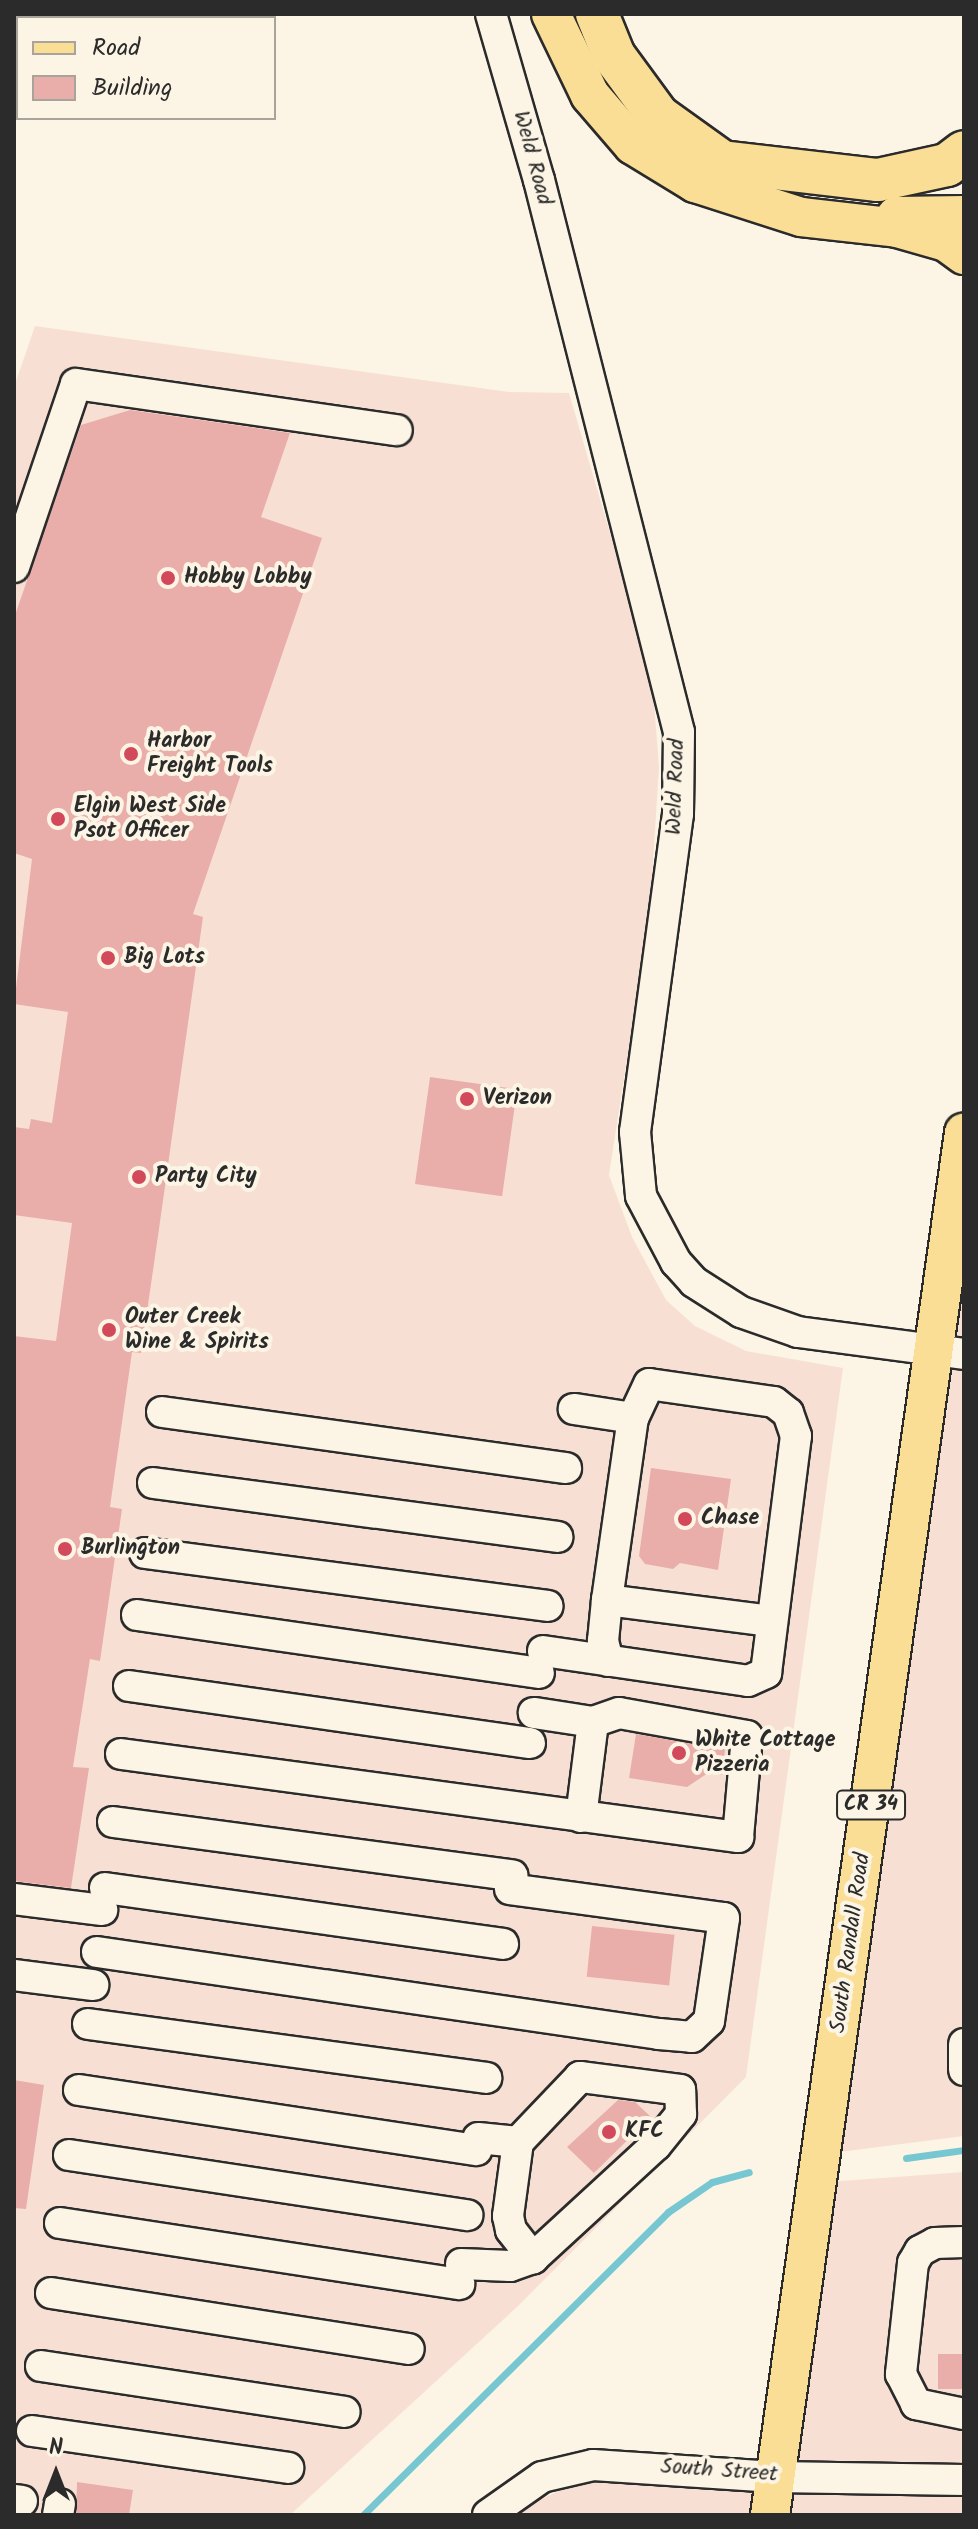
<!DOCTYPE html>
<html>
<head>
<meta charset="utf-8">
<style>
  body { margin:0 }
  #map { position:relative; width:978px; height:2529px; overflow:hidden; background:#fcf5e5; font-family:Kalam,sans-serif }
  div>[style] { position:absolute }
  .built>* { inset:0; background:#f7e0d3; transform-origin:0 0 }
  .stream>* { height:7px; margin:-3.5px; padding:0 3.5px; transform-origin:3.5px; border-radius:3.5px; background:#77c7d3 }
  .building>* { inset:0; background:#eaaeaa; transform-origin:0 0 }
  .roads { filter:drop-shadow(2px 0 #2b2b2b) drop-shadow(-2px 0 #2b2b2b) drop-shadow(0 2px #2b2b2b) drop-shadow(0 -2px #2b2b2b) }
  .minor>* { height:30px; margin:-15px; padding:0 15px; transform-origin:15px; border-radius:15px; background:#fcf5e5 }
  .major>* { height:38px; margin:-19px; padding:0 19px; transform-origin:19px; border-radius:19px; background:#fbde96 }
  .highway>* { height:42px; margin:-21px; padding:0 21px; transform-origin:21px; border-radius:21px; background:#fbde96 }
  .dots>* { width:22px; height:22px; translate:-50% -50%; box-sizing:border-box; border:4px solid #fcf5e5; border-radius:50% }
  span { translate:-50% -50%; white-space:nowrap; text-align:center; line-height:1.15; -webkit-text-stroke:8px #fcf5e5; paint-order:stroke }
  .shield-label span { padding:2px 6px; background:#fcf5e5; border:2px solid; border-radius:6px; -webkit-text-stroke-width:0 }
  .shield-label { font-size:20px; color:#2b2b2b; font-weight:700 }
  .street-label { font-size:22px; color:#2b2b2b }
  .poi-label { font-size:22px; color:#2b2b2b; font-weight:700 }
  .left { translate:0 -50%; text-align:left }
  .frame { position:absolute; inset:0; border:16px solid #2b2b2b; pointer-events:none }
  .legend { position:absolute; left:16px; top:16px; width:260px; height:104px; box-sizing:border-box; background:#fcf5e5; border:2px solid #a8a49b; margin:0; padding:10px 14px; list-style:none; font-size:24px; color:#2b2b2b }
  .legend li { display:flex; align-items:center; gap:16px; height:40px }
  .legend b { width:40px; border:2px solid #a8a49b }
  .north { position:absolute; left:16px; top:2433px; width:80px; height:80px; -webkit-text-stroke:6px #fcf5e5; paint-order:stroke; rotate:0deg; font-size:22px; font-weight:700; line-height:32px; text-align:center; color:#2b2b2b }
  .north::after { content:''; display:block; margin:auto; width:28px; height:36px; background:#2b2b2b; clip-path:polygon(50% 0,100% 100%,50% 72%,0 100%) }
</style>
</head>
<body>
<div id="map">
  <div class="built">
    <div style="clip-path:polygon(35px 326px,509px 392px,569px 393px,652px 677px,659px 767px,650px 910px,609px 1175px,632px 1237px,666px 1300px,695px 1326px,746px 1351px,843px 1368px,746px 2077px,517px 2307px,290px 2515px,14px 2515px,14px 387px)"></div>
    <div style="clip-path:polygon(964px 1192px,964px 2136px,832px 2153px)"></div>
    <div style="clip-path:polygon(964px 2172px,964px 2472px,785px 2471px,827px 2182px)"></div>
    <div style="clip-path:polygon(588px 2478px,755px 2485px,751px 2515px,506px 2515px)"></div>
    <div style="left:782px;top:2488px;width:182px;height:27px"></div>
  </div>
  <div class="stream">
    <div style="left:906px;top:2158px;width:59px;rotate:-7.9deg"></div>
    <div style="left:363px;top:2515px;width:430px;rotate:-44.8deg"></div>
    <div style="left:668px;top:2212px;width:53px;rotate:-34.3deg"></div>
    <div style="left:712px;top:2182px;width:38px;rotate:-15deg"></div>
  </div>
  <div class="building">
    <div style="clip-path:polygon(130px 410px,290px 433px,261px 517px,322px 538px,193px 914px,203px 917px,158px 1236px,141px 1353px,132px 1352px,110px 1507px,122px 1509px,100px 1661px,90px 1659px,73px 1767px,89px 1768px,71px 1888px,14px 1881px,14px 1336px,56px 1341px,72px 1223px,14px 1215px,14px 1127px,29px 1129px,31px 1119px,52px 1123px,68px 1012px,14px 1004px,32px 859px,14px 853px,14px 618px,81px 425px)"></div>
    <div style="left:430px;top:1077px;width:88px;height:108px;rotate:8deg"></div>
    <div style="clip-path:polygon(651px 1468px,731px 1479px,718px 1570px,680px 1563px,673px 1569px,645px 1564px,639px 1556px)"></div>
    <div style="clip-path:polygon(636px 1734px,725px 1750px,722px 1775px,708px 1773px,687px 1787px,629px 1778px)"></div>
    <div style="left:592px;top:1926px;width:83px;height:51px;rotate:6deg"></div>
    <div style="clip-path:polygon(14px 2080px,44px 2085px,26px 2209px,14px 2208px)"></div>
    <div style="clip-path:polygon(618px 2100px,635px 2102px,651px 2117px,594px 2173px,567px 2147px)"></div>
    <div style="left:938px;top:2354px;width:26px;height:35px"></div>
    <div style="clip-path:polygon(77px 2482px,133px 2490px,129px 2515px,76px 2515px)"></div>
  </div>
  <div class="roads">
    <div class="minor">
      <div style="left:491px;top:14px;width:173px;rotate:73.9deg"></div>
      <div style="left:539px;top:180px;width:569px;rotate:75.77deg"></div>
      <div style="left:679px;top:732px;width:82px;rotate:90.7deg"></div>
      <div style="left:678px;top:814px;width:321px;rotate:97.7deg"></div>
      <div style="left:635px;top:1132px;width:64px;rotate:84.6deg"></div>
      <div style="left:641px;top:1196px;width:75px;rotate:62.1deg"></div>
      <div style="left:676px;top:1262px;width:27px;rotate:48deg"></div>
      <div style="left:694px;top:1282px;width:56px;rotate:32.6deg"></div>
      <div style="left:741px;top:1312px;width:60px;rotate:19.3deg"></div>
      <div style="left:798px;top:1332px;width:167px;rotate:7.5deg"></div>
      <div style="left:14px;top:567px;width:193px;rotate:-71.3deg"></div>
      <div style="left:76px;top:384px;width:324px;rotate:8.2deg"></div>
      <div style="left:162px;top:1412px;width:408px;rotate:7.9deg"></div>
      <div style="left:153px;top:1483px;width:408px;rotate:7.6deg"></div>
      <div style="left:145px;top:1553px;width:406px;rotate:7.5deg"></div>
      <div style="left:607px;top:1600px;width:184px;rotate:-81.9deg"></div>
      <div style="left:137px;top:1615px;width:406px;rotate:8.2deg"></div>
      <div style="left:543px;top:1651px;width:207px;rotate:8.3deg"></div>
      <div style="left:748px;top:1681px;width:20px;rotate:-24deg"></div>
      <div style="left:766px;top:1673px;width:239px;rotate:-82.8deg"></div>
      <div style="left:796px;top:1436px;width:24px;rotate:-109deg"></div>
      <div style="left:788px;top:1413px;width:18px;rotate:-142deg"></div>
      <div style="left:774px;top:1402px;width:126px;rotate:-171.8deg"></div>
      <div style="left:649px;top:1384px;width:38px;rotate:115deg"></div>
      <div style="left:633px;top:1418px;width:60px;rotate:-171.3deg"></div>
      <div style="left:608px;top:1661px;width:21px;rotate:-104deg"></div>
      <div style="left:603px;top:1641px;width:41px;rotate:-84.4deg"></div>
      <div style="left:607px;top:1600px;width:166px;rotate:7.3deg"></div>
      <div style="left:129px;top:1686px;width:405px;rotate:8.1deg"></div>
      <div style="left:121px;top:1754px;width:623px;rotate:7.66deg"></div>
      <div style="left:738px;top:1837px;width:101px;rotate:-84.9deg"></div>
      <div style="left:747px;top:1736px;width:130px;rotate:-169.8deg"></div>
      <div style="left:619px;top:1713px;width:28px;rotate:161deg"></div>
      <div style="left:593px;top:1722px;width:60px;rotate:-171.3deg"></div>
      <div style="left:581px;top:1817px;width:96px;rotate:-82.8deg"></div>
      <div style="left:113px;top:1822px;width:403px;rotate:7.6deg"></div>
      <div style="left:105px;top:1888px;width:402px;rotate:8deg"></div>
      <div style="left:14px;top:1899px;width:89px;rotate:7.1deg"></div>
      <div style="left:97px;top:1952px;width:568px;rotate:8.3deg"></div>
      <div style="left:659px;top:2034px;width:33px;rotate:5deg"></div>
      <div style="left:692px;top:2037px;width:23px;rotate:-43deg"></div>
      <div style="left:709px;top:2021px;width:104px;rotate:-81.7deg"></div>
      <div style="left:724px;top:1918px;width:216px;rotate:-172.3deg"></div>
      <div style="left:14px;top:1975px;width:80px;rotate:7.2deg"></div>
      <div style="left:88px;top:2024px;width:402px;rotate:7.7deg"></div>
      <div style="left:964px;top:2044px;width:26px;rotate:90deg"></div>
      <div style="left:79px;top:2090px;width:402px;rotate:8.6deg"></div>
      <div style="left:518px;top:2142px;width:75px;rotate:97.7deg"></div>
      <div style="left:508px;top:2216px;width:14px;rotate:78deg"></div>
      <div style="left:511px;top:2230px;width:36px;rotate:52deg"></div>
      <div style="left:69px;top:2155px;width:403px;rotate:8.6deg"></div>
      <div style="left:60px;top:2223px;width:404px;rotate:8.7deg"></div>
      <div style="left:964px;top:2242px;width:29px;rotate:178deg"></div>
      <div style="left:935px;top:2243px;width:17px;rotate:152deg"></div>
      <div style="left:920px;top:2251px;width:14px;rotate:120deg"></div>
      <div style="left:913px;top:2263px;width:112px;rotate:96.2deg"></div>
      <div style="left:901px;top:2374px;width:34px;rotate:63deg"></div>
      <div style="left:916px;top:2404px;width:49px;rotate:11.8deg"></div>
      <div style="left:461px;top:2264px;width:49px;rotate:2.3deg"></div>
      <div style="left:510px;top:2266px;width:24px;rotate:-19deg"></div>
      <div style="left:533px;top:2258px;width:167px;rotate:-42.6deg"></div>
      <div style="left:656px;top:2145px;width:40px;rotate:-51deg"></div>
      <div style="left:681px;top:2114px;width:24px;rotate:-92deg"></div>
      <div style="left:680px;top:2090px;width:101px;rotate:-172.6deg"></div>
      <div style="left:580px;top:2077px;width:90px;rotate:133.6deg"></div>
      <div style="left:518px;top:2142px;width:40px;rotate:-174.3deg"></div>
      <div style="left:51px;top:2293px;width:362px;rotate:8.9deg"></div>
      <div style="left:41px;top:2366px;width:307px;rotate:8.6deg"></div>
      <div style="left:32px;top:2431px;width:259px;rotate:8.2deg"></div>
      <div style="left:14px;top:2500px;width:8px;rotate:7deg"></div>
      <div style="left:58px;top:2515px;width:11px;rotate:-80deg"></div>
      <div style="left:488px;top:2515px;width:66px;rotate:-35.1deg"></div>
      <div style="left:542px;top:2477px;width:52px;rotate:-13.2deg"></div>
      <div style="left:593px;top:2465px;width:182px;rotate:3.8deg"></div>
      <div style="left:775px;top:2477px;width:189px;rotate:0.9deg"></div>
    </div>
    <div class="major">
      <div style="left:551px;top:14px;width:90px;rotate:64.3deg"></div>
      <div style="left:590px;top:95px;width:66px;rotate:49.3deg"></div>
      <div style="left:633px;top:145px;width:73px;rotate:31.5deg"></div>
      <div style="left:695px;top:183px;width:111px;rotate:17.8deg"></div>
      <div style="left:801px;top:217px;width:97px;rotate:6.5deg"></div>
      <div style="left:897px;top:228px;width:51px;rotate:15.9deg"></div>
      <div style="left:946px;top:242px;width:22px;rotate:36deg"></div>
      <div style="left:896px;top:216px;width:68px;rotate:-0.8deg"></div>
      <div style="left:770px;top:2515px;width:1396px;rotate:-82.01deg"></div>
    </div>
    <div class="highway">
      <div style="left:597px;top:14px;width:45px;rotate:68deg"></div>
      <div style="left:614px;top:56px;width:74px;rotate:53.7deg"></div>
      <div style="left:658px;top:116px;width:79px;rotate:35.7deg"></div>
      <div style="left:722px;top:162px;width:157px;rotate:6.6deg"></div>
      <div style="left:878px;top:180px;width:71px;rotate:-12.3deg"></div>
      <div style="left:947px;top:165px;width:21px;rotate:-37deg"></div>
    </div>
  </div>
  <div class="dots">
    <div style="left:168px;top:578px;background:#d1495b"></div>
    <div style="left:131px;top:754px;background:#d1495b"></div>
    <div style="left:58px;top:819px;background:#d1495b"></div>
    <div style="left:108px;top:958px;background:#d1495b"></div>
    <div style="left:467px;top:1099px;background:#d1495b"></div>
    <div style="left:139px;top:1177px;background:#d1495b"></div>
    <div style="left:109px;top:1330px;background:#d1495b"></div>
    <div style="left:685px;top:1519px;background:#d1495b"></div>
    <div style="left:65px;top:1549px;background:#d1495b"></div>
    <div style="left:679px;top:1753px;background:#d1495b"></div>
    <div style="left:609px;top:2132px;background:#d1495b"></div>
  </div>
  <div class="shield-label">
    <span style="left:871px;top:1805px">CR 34</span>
  </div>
  <div class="street-label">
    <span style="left:532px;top:158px;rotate:75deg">Weld Road</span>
    <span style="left:676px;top:787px;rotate:-88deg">Weld Road</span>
    <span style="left:851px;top:1943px;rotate:-82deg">South Randall Road</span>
    <span style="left:719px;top:2471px;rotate:4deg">South Street</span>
  </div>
  <div class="poi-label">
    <span class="left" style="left:184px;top:578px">Hobby Lobby</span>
    <span class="left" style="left:147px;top:754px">Harbor<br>Freight Tools</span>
    <span class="left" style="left:74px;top:819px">Elgin West Side<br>Psot Officer</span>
    <span class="left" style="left:124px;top:958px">Big Lots</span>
    <span class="left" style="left:483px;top:1099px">Verizon</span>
    <span class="left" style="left:155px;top:1177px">Party City</span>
    <span class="left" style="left:125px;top:1330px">Outer Creek<br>Wine &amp; Spirits</span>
    <span class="left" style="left:701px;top:1519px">Chase</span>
    <span class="left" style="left:81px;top:1549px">Burlington</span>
    <span class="left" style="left:695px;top:1753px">White Cottage<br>Pizzeria</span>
    <span class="left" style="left:625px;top:2132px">KFC</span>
  </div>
  <div class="frame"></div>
  <ul class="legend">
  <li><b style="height:10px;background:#fbde96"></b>Road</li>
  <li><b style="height:22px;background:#eaaeaa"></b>Building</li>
  </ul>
  <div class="north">N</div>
</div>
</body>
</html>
